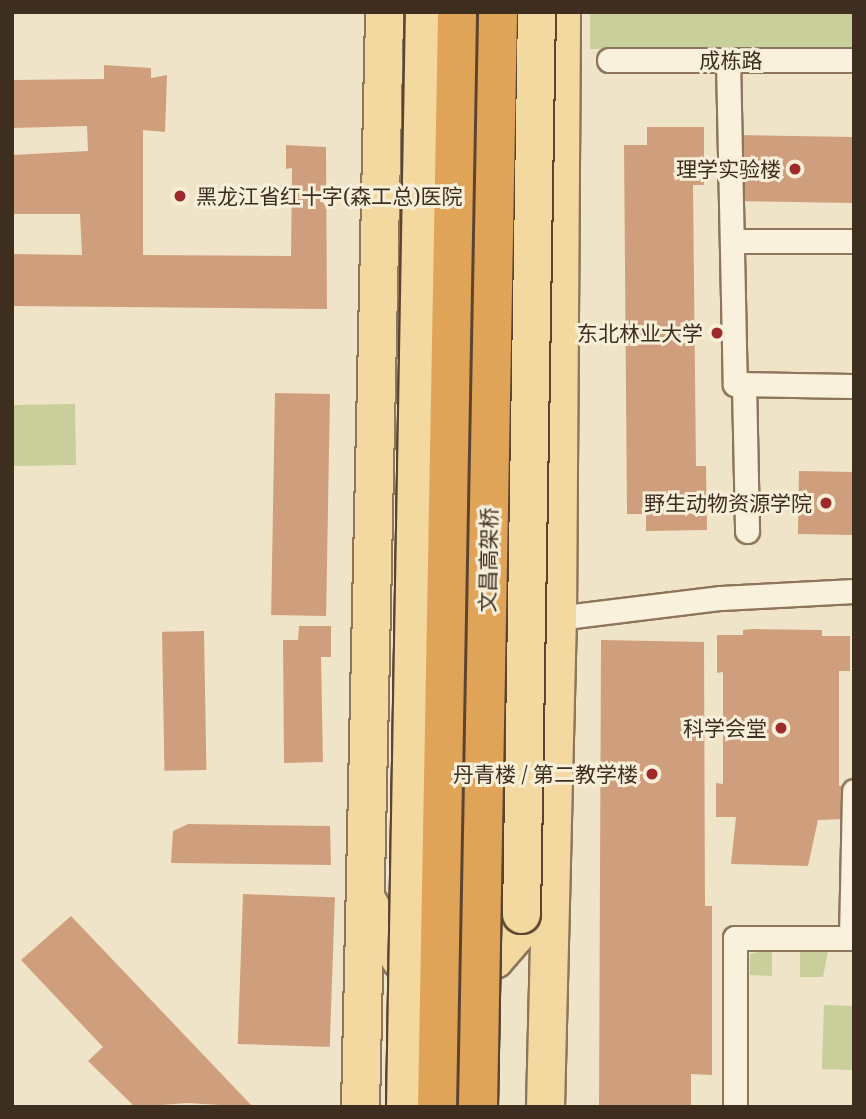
<!DOCTYPE html>
<html>
<head>
<meta charset="utf-8">
<style>
  body { margin:0 }
  #map { position:relative; width:866px; height:1119px; overflow:hidden; background:#f0e4c8; font-family:"Noto Serif","Noto Sans SC",serif }
  div>[style] { position:absolute }
  .green>* { inset:0; background:#c9cf9b; transform-origin:0 0 }
  .building>* { inset:0; background:#cf9f7d; transform-origin:0 0 }
  .roads { filter:drop-shadow(2px 0 #8d765c) drop-shadow(-2px 0 #8d765c) drop-shadow(0 2px #8d765c) drop-shadow(0 -2px #8d765c) }
  .street>* { height:23px; margin:-11.5px; padding:0 11.5px; transform-origin:11.5px; border-radius:11.5px; background:#faf1dc }
  .primary>* { height:37px; margin:-18.5px; padding:0 18.5px; transform-origin:18.5px; border-radius:18.5px; background:#f3d9a0 }
  .bridges { filter:drop-shadow(2px 0 #5b4430) drop-shadow(-2px 0 #5b4430) drop-shadow(0 2px #5b4430) drop-shadow(0 -2px #5b4430) }
  .primary-bridge>* { height:37px; margin:-18.5px; padding:0 18.5px; transform-origin:18.5px; border-radius:18.5px; background:#f3d9a0 }
  .highway-bridge>* { height:38px; margin:-19px; padding:0 19px; transform-origin:19px; border-radius:19px; background:#e0a458 }
  .dots>* { width:19px; height:19px; translate:-50% -50%; box-sizing:border-box; border:4px solid #f7eed8; border-radius:50% }
  span { translate:-50% -50%; white-space:nowrap; text-align:center; line-height:1.15; -webkit-text-stroke:6px #f7eed8; paint-order:stroke }
  .street-label { font-size:21px; color:#3d2e20 }
  .poi-label { font-size:21px; color:#3d2e20 }
  .right { translate:-100% -50%; text-align:right }
  .left { translate:0 -50%; text-align:left }
  .frame { position:absolute; inset:0; border:14px solid #3d2e20; pointer-events:none }
</style>
</head>
<body>
<div id="map">
  <div class="green">
    <div style="left:590px;top:12px;width:264px;height:37px"></div>
    <div style="left:75px;top:404px;width:61px;height:63px;rotate:89deg"></div>
    <div style="clip-path:polygon(772px 949px,772px 976px,750px 975px,750px 954px)"></div>
    <div style="clip-path:polygon(800px 950px,828px 951px,823px 977px,800px 977px)"></div>
    <div style="left:824px;top:1005px;width:30px;height:64px;rotate:2deg"></div>
  </div>
  <div class="building">
    <div style="clip-path:polygon(104px 65px,151px 68px,151px 78px,167px 75px,165px 132px,143px 130px,143px 255px,291px 256px,292px 168px,286px 169px,286px 145px,326px 147px,327px 309px,12px 306px,12px 254px,82px 255px,80px 214px,12px 214px,12px 155px,88px 151px,87px 126px,12px 128px,12px 80px,104px 79px)"></div>
    <div style="clip-path:polygon(647px 127px,704px 127px,704px 185px,693px 185px,696px 466px,706px 466px,707px 530px,646px 531px,646px 514px,627px 514px,624px 145px,647px 145px)"></div>
    <div style="left:737px;top:135px;width:117px;height:66px;rotate:1deg"></div>
    <div style="left:275px;top:393px;width:55px;height:222px;rotate:1deg"></div>
    <div style="left:799px;top:471px;width:55px;height:63px;rotate:1deg"></div>
    <div style="clip-path:polygon(299px 626px,331px 626px,331px 657px,321px 657px,323px 762px,284px 763px,283px 640px,298px 640px)"></div>
    <div style="clip-path:polygon(753px 629px,822px 630px,822px 636px,850px 636px,850px 671px,839px 671px,839px 786px,846px 786px,846px 819px,818px 820px,808px 866px,731px 864px,736px 817px,716px 817px,716px 783px,723px 784px,723px 672px,717px 673px,717px 635px,743px 635px,743px 630px)"></div>
    <div style="left:204px;top:631px;width:139px;height:42px;rotate:89deg"></div>
    <div style="clip-path:polygon(601px 640px,704px 642px,705px 906px,712px 906px,712px 1075px,691px 1074px,691px 1107px,599px 1107px)"></div>
    <div style="clip-path:polygon(188px 824px,330px 826px,331px 865px,171px 863px,173px 831px)"></div>
    <div style="left:243px;top:894px;width:92px;height:150px;rotate:2deg"></div>
    <div style="clip-path:polygon(71px 916px,253px 1107px,187px 1103px,135px 1107px,88px 1061px,103px 1047px,21px 960px)"></div>
  </div>
  <div class="roads">
    <div class="street">
      <div style="left:609px;top:60px;width:245px"></div>
      <div style="left:728px;top:60px;width:324px;rotate:88.8deg"></div>
      <div style="left:735px;top:384px;width:119px;rotate:1deg"></div>
      <div style="left:733px;top:241px;width:121px"></div>
      <div style="left:744px;top:384px;width:147px;rotate:88.8deg"></div>
      <div style="left:557px;top:618px;width:165px;rotate:-7deg"></div>
      <div style="left:721px;top:598px;width:133px;rotate:-3deg"></div>
      <div style="left:851px;top:938px;width:147px;rotate:-88.8deg"></div>
      <div style="left:735px;top:1107px;width:169px;rotate:-90deg"></div>
      <div style="left:735px;top:938px;width:119px"></div>
    </div>
    <div class="primary">
      <div style="left:365px;top:897px;width:71px;rotate:60.6deg"></div>
      <div style="left:400px;top:959px;width:37px;rotate:19deg"></div>
      <div style="left:435px;top:971px;width:31px;rotate:-4deg"></div>
      <div style="left:466px;top:969px;width:30px;rotate:-20deg"></div>
      <div style="left:494px;top:959px;width:32px;rotate:-49deg"></div>
      <div style="left:515px;top:935px;width:22px;rotate:-74deg"></div>
      <div style="left:360px;top:1107px;width:1095px;rotate:-88.74deg"></div>
      <div style="left:545px;top:1107px;width:489px;rotate:-88.6deg"></div>
      <div style="left:557px;top:618px;width:606px;rotate:-89.62deg"></div>
    </div>
  </div>
  <div class="bridges">
    <div class="primary-bridge">
      <div style="left:521px;top:914px;width:902px;rotate:-89.05deg"></div>
      <div style="left:405px;top:1107px;width:1095px;rotate:-89.01deg"></div>
    </div>
    <div class="highway-bridge">
      <div style="left:437px;top:1107px;width:1095px;rotate:-88.95deg"></div>
      <div style="left:478px;top:1107px;width:1095px;rotate:-88.95deg"></div>
    </div>
  </div>
  <div class="dots">
    <div style="left:795px;top:169px;background:#9e2a2b"></div>
    <div style="left:180px;top:196px;background:#9e2a2b"></div>
    <div style="left:717px;top:333px;background:#9e2a2b"></div>
    <div style="left:826px;top:503px;background:#9e2a2b"></div>
    <div style="left:781px;top:728px;background:#9e2a2b"></div>
    <div style="left:652px;top:774px;background:#9e2a2b"></div>
  </div>
  <div class="street-label">
    <span style="left:731px;top:60px">成栋路</span>
    <span style="left:488px;top:560px;rotate:-89deg">文昌高架桥</span>
  </div>
  <div class="poi-label">
    <span class="right" style="left:781px;top:169px">理学实验楼</span>
    <span class="left" style="left:196px;top:196px">黑龙江省红十字(森工总)医院</span>
    <span class="right" style="left:703px;top:333px">东北林业大学</span>
    <span class="right" style="left:812px;top:503px">野生动物资源学院</span>
    <span class="right" style="left:767px;top:728px">科学会堂</span>
    <span class="right" style="left:638px;top:774px">丹青楼 / 第二教学楼</span>
  </div>
  <div class="frame"></div>
</div>
</body>
</html>
